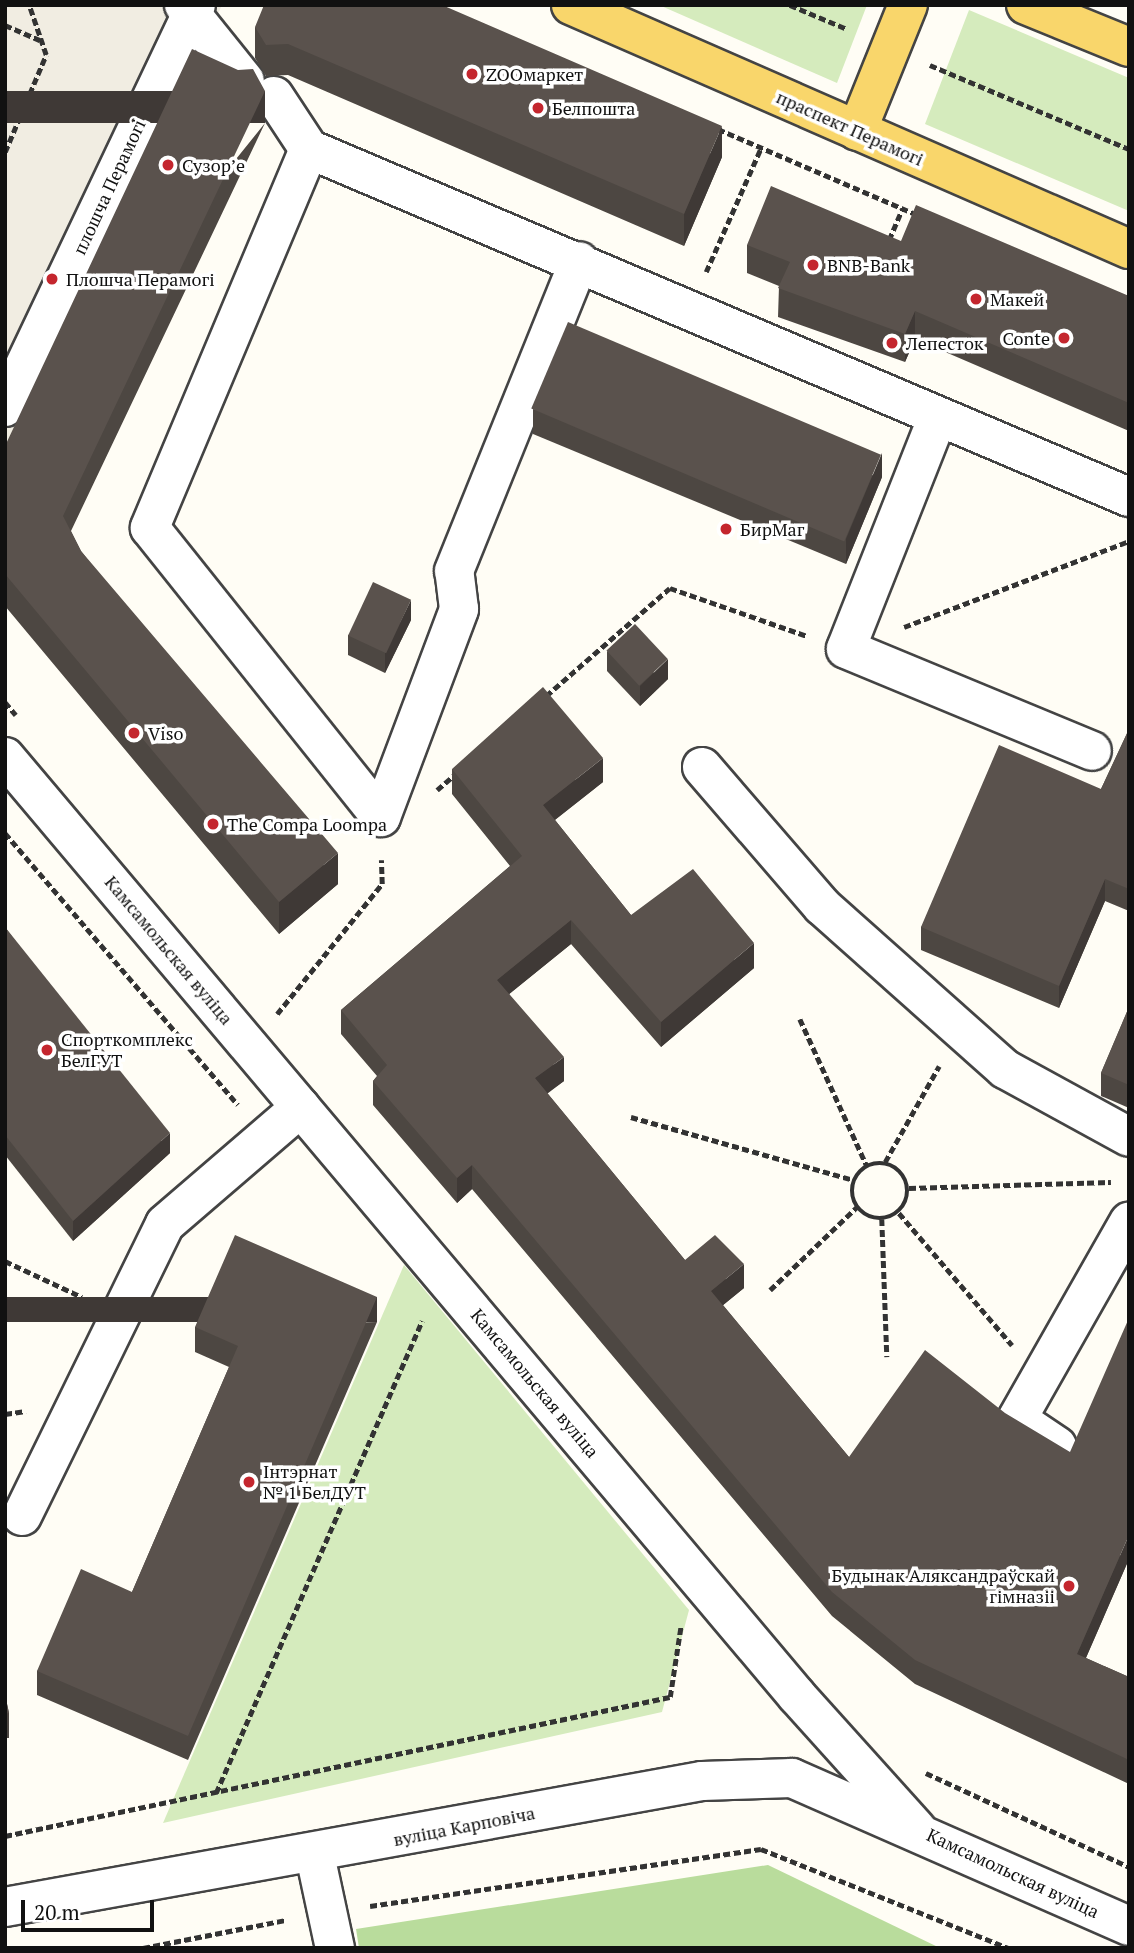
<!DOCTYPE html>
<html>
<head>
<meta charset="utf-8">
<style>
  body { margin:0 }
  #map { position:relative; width:1134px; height:1953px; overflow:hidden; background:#fffdf5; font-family:"PT Serif",serif }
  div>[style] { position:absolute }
  .green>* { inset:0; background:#d5ebbd }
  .forest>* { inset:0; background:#b9dc9c }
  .plaza>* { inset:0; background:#f1ede2 }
  .path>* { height:4.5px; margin-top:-2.25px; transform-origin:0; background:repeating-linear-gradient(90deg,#333 0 7px,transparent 0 10.5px) }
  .path>.ring { margin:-2.25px; padding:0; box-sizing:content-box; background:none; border:4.5px solid #333; border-radius:50% }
  .roads { filter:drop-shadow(2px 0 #444) drop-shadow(-2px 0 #444) drop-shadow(0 2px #444) drop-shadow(0 -2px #444) }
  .minor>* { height:38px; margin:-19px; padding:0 19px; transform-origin:19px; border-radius:19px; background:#fff }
  .major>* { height:38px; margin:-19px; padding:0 19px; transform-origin:19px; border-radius:19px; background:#f9d66b }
  .wall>* { inset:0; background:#4d4742 }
  .shaded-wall>* { inset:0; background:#3f3936; transform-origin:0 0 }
  .building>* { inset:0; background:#5a524d; transform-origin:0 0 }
  .dots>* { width:19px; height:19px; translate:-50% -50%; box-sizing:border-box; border:4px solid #fff; border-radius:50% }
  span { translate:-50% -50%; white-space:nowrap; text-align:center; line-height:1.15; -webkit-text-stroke:7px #fff; paint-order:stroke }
  .poi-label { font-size:18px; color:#111 }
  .left { translate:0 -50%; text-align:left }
  .right { translate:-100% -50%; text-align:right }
  .street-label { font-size:18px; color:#111 }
  .frame { position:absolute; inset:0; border:7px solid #111; pointer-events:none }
  .scale { position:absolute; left:21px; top:1900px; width:133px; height:32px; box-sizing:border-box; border:4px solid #111; border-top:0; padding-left:9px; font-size:21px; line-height:24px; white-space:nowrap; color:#111; -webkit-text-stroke:5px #fff; paint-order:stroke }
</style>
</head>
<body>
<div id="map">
  <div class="green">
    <div style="clip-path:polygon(659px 5px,867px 5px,837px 83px)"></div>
    <div style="clip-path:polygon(969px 10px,1129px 78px,1129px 211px,925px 124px)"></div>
    <div style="clip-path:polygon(404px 1265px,689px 1610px,662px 1712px,163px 1823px)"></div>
  </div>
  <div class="forest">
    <div style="clip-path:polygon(768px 1865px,940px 1948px,359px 1948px,356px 1929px)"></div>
  </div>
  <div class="plaza">
    <div style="clip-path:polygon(5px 5px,222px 5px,5px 477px)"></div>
  </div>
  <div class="path">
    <div style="left:790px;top:5px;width:62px;rotate:22.8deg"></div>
    <div style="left:5px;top:25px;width:40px;rotate:23.4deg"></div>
    <div style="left:930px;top:65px;width:216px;rotate:22.9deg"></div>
    <div style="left:718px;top:129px;width:215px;rotate:23.3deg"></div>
    <div style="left:5px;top:152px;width:105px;rotate:-67.1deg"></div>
    <div style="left:46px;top:55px;width:53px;rotate:-108.8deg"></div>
    <div style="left:889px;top:240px;width:34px;rotate:-67deg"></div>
    <div style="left:706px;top:272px;width:136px;rotate:-66.1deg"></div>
    <div style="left:904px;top:627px;width:241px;rotate:-20.9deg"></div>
    <div style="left:546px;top:696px;width:164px;rotate:-41.1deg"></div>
    <div style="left:670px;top:588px;width:145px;rotate:19.3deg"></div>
    <div style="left:5px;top:702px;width:17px;rotate:50deg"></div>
    <div style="left:437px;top:790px;width:23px;rotate:-41deg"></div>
    <div style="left:5px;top:833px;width:358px;rotate:49.4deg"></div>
    <div style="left:277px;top:1014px;width:167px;rotate:-51.1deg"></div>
    <div style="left:382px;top:884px;width:24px;rotate:-92deg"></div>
    <div style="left:800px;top:1019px;width:162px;rotate:65.5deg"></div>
    <div style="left:631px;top:1117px;width:232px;rotate:15.8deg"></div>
    <div style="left:885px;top:1162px;width:110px;rotate:-60.6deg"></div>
    <div class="ring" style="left:852px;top:1163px;width:51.5px;height:51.5px"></div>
    <div style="left:909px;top:1188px;width:202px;rotate:-1.7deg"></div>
    <div style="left:899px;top:1213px;width:174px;rotate:49.4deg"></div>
    <div style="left:882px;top:1219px;width:138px;rotate:87.9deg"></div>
    <div style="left:5px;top:1261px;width:85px;rotate:25.1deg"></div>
    <div style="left:770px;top:1290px;width:120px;rotate:-43.7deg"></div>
    <div style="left:5px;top:1414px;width:21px;rotate:-8deg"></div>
    <div style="left:926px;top:1773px;width:224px;rotate:24.8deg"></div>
    <div style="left:216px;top:1793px;width:515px;rotate:-66.42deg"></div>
    <div style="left:5px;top:1836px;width:679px;rotate:-11.81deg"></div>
    <div style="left:670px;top:1697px;width:73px;rotate:-81.3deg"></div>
    <div style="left:370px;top:1906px;width:395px;rotate:-8.3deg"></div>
    <div style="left:761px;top:1849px;width:266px;rotate:21.8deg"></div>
    <div style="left:143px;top:1948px;width:146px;rotate:-11.1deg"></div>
  </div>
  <div class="roads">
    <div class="minor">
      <div style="left:184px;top:5px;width:97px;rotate:51.2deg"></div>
      <div style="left:274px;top:96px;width:64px;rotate:56.6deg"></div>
      <div style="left:309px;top:149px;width:411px;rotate:112.8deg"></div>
      <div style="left:150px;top:528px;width:370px;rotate:51.4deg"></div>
      <div style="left:309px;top:149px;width:891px;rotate:23deg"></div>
      <div style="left:5px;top:407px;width:445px;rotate:-64.6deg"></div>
      <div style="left:937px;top:419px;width:247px;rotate:111.6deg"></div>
      <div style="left:846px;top:649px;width:266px;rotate:22.5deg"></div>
      <div style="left:5px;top:757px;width:1228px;rotate:49.85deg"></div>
      <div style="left:797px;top:1696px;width:178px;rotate:48deg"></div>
      <div style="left:702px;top:767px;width:184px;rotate:49.2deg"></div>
      <div style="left:822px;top:906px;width:245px;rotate:41.7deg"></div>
      <div style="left:1005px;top:1069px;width:141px;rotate:28.7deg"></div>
      <div style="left:381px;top:817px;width:222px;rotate:-69.4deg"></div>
      <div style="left:459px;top:609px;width:38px;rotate:-97deg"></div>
      <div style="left:454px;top:571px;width:334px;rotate:-68deg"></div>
      <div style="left:1057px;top:1446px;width:48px;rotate:-146deg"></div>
      <div style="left:1017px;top:1419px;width:227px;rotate:-60.4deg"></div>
      <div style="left:22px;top:1516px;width:325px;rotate:-63.9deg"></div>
      <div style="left:165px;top:1224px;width:179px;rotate:-40.7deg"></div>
      <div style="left:315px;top:1855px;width:95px;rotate:77.9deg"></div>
      <div style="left:5px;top:1907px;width:708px;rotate:-10.25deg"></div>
      <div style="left:702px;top:1781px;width:90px;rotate:-1.9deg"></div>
      <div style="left:792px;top:1778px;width:368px;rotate:23.7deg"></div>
    </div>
    <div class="major">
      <div style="left:571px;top:5px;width:609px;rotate:23.62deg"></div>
      <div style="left:1026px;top:5px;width:111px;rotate:22.2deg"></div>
      <div style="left:857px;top:131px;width:136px;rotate:-68deg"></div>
    </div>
  </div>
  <div class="wall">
    <div style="clip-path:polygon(255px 27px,722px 157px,684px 246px,288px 75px,266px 76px,255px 58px)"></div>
    <div style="clip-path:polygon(265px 123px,71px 531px,81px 551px,338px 884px,279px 934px,5px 606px,5px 446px)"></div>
    <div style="clip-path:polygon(901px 241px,1129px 296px,1129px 431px,915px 339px,905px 362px,778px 317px,779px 286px,747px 273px,747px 245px)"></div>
    <div style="clip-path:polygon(533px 409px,882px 477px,846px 564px,533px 434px)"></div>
    <div style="clip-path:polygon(411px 620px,385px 673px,348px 655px,348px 635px)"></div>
    <div style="clip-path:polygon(607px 651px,668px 679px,640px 706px,607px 671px)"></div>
    <div style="clip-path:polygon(1129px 729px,1129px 911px,1105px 901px,1059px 1008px,921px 950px,921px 927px,1101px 789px)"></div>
    <div style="clip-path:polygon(452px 769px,603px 782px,555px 820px,631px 915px,754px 968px,661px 1047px,571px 944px,509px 994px,564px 1081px,547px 1093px,685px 1260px,744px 1288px,723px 1305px,849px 1457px,1129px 1559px,1086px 1658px,1129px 1677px,1129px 1784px,915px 1684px,832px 1616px,472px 1189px,457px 1203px,373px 1105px,373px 1081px,377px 1076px,341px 1034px,341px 1010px,510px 866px,452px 794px)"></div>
    <div style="clip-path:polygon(5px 927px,170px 1153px,73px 1241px,5px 1155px)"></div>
    <div style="clip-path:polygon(1129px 1007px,1129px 1108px,1101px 1096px,1101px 1073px)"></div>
    <div style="clip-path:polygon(377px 1322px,188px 1760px,37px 1695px,37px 1671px,132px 1592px,229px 1367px,195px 1352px,195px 1327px)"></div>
    <div style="clip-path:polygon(5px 1695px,9px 1713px,9px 1738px,5px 1738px)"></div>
  </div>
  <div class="shaded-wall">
    <div style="left:265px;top:91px;width:32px;height:471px;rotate:90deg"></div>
    <div style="clip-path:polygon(722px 126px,722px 157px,684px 246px,684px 214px)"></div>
    <div style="clip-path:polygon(915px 311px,915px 339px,905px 362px,905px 334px)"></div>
    <div style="clip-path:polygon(882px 453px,882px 477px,846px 564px,846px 539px)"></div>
    <div style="clip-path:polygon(411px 600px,411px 620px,385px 673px,385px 653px)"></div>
    <div style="clip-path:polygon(668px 659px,668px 679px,640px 706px,640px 686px)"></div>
    <div style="clip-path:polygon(603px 758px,603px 782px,543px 829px,543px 805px)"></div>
    <div style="clip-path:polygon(338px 853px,338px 884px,279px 934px,279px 902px)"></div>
    <div style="clip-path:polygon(1105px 879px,1105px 901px,1059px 1008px,1059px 986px)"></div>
    <div style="clip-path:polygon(571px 920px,571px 944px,497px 1004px,497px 980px)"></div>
    <div style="clip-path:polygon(754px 943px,754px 968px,661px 1047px,661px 1022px)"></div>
    <div style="clip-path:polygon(564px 1057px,564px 1081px,535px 1103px,535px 1078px)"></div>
    <div style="clip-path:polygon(170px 1133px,170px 1153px,73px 1241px,73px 1221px)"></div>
    <div style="clip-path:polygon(472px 1165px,472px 1189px,457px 1203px,457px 1178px)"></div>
    <div style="clip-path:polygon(744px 1264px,744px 1288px,711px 1315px,711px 1291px)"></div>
    <div style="left:377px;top:1297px;width:25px;height:478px;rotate:90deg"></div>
    <div style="clip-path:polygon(1129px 1535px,1129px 1559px,1077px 1678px,1077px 1654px)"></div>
  </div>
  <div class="building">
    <div style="clip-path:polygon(264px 5px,442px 5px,722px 126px,684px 214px,288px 44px,266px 45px,255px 27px)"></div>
    <div style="clip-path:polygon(192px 49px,238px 70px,253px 69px,265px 91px,63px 516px,81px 551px,338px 853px,279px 902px,5px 574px,5px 446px)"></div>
    <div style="clip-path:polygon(771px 186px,901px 241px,916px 205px,1129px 296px,1129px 403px,915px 311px,905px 334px,778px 288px,790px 262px,747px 245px)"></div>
    <div style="left:568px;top:322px;width:340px;height:94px;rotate:23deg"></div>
    <div style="left:373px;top:582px;width:42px;height:59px;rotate:25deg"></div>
    <div style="left:635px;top:624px;width:48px;height:39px;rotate:47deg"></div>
    <div style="clip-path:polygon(543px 687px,603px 758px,543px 805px,631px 915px,693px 869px,754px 943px,661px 1022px,571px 920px,497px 980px,564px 1057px,535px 1078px,685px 1260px,715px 1235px,744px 1264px,711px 1291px,849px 1457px,925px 1350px,1005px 1413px,1070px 1452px,1129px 1318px,1129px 1535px,1077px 1654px,1129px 1677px,1129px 1760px,915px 1660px,832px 1592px,472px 1165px,457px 1178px,373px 1081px,387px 1065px,341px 1010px,522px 856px,452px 769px)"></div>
    <div style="clip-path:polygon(1129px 729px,1129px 889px,1105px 879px,1059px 986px,921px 927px,999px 745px,1101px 789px)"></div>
    <div style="clip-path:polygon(5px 927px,170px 1133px,73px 1221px,5px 1135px)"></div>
    <div style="clip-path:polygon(1129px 1007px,1129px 1085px,1101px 1073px)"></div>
    <div style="clip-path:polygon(235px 1235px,377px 1297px,188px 1736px,37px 1671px,81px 1569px,132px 1592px,238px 1346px,195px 1327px)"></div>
    <div style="clip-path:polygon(5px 1695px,9px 1713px,5px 1714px)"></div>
  </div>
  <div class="dots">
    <div style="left:472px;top:74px;background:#c4262e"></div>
    <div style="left:538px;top:108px;background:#c4262e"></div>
    <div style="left:168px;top:165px;background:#c4262e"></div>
    <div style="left:813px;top:265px;background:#c4262e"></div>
    <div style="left:52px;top:279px;background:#c4262e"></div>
    <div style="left:976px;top:299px;background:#c4262e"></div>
    <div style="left:1064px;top:338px;background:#c4262e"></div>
    <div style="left:892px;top:343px;background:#c4262e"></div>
    <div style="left:726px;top:529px;background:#c4262e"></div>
    <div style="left:134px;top:733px;background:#c4262e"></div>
    <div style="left:213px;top:824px;background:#c4262e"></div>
    <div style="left:47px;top:1050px;background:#c4262e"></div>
    <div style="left:249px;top:1482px;background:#c4262e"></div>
    <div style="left:1069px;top:1586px;background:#c4262e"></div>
  </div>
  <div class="poi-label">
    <span class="left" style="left:486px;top:74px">ZOOмаркет</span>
    <span class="left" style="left:552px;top:108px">Белпошта</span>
    <span class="left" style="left:182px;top:165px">Сузорʼе</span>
    <span class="left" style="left:827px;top:265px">BNB-Bank</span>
    <span class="left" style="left:66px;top:279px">Плошча Перамогі</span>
    <span class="left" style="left:990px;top:299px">Макей</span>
    <span class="right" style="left:1050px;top:338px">Conte</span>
    <span class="left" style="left:906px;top:343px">Лепесток</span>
    <span class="left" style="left:740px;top:529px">БирМаг</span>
    <span class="left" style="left:148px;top:733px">Viso</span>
    <span class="left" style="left:227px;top:824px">The Compa Loompa</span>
    <span class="left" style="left:61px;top:1050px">Спорткомплекс<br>БелГУТ</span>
    <span class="left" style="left:263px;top:1482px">Інтэрнат<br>№ 1 БелДУТ</span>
    <span class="right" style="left:1055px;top:1586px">Будынак Аляксандраўскай<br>гімназіі</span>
  </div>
  <div class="street-label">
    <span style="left:850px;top:128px;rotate:24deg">праспект Перамогі</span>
    <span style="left:109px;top:187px;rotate:-65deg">плошча Перамогі</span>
    <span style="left:169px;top:950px;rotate:50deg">Камсамольская вуліца</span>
    <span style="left:535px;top:1383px;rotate:50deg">Камсамольская вуліца</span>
    <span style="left:464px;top:1826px;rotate:-11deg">вуліца Карповіча</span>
    <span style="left:1013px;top:1873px;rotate:25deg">Камсамольская вуліца</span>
  </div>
  <div class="frame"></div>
  <div class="scale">20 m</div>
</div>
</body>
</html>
